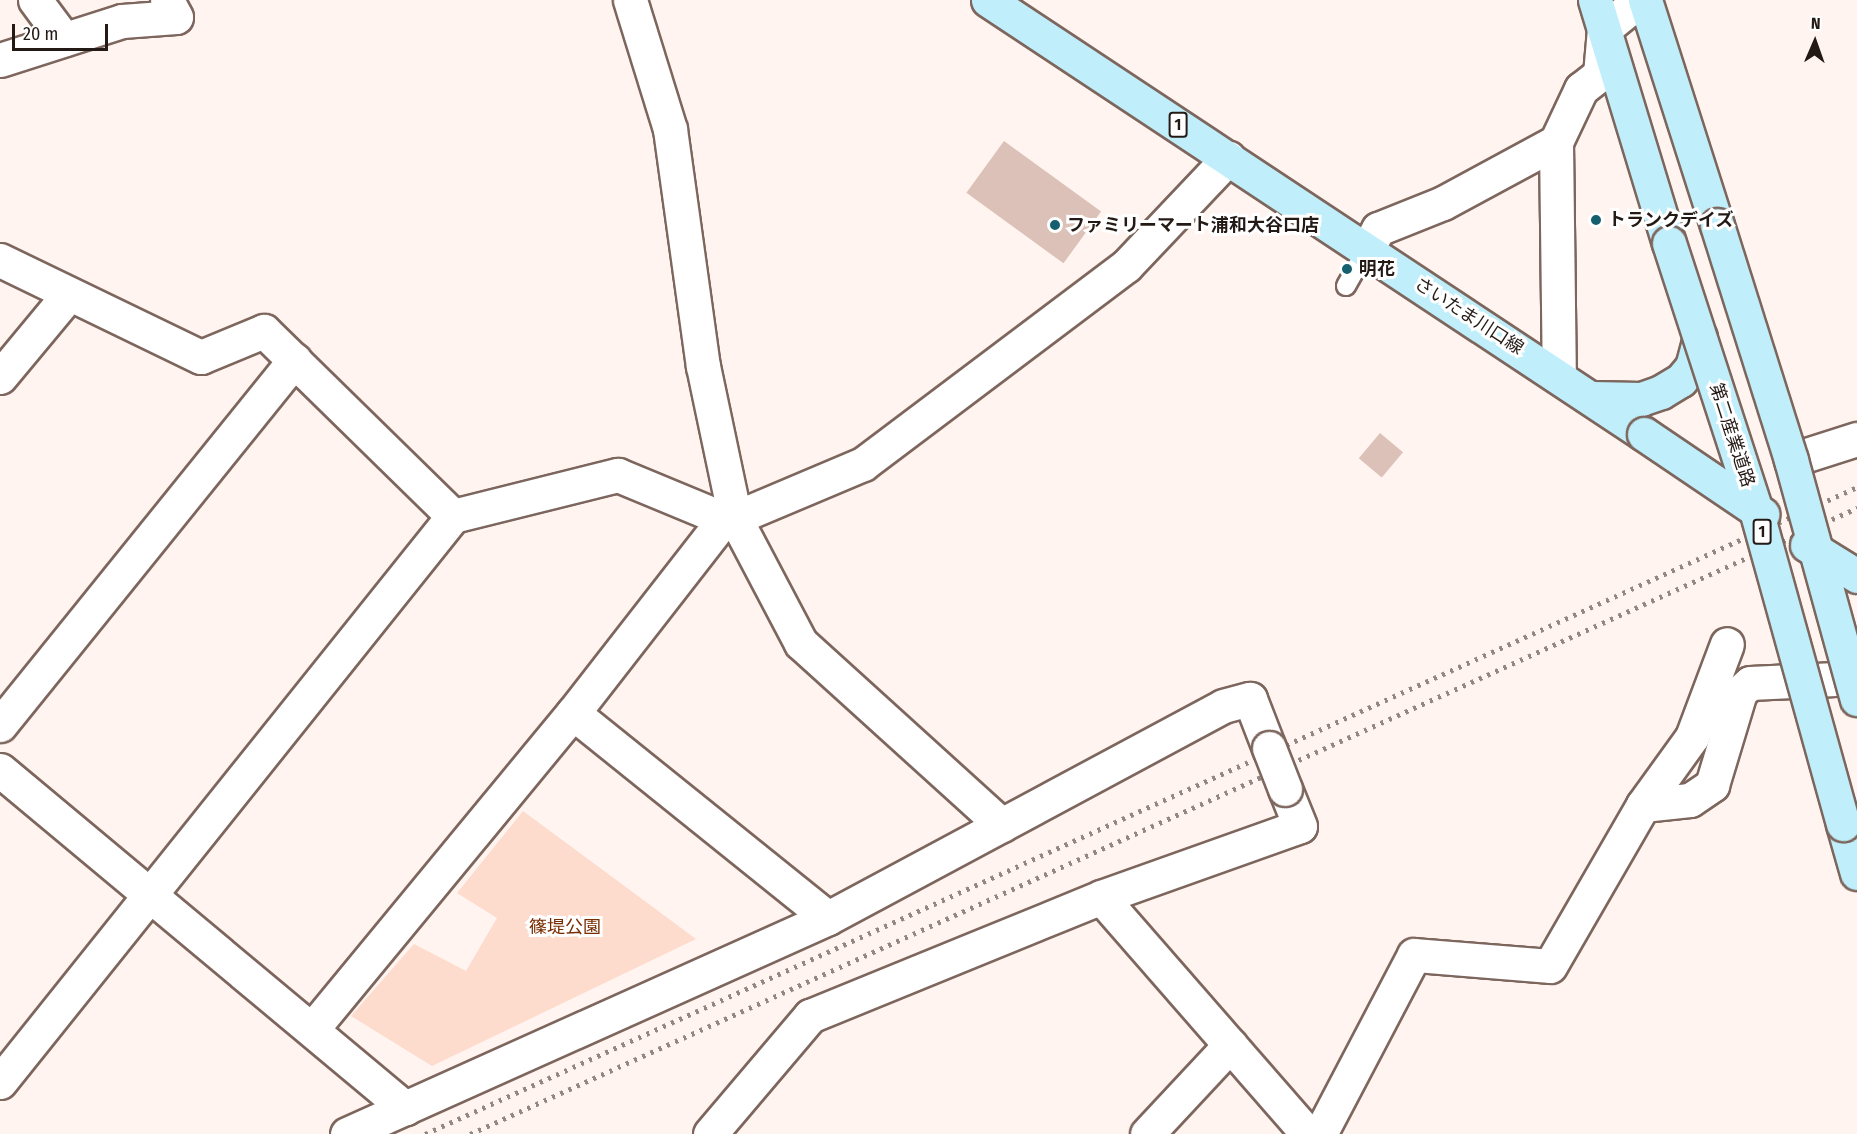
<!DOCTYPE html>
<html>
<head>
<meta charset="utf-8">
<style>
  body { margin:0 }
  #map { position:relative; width:1857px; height:1134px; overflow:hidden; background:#fff4ef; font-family:"Fira Sans Condensed","Noto Sans JP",sans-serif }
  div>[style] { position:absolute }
  .green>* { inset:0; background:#fddbcd }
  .building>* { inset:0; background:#dbc1b7; transform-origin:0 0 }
  .roads { filter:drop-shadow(2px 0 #7d665d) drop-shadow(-2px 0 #7d665d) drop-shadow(0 2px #7d665d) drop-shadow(0 -2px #7d665d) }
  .lane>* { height:18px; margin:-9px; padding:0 9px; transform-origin:9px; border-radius:9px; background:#fff }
  .street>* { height:33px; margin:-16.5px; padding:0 16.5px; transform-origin:16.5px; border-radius:16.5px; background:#fff }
  .primary>* { height:33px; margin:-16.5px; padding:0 16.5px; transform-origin:16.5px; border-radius:16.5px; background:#c0effb }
  .rail>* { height:4.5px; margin-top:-2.25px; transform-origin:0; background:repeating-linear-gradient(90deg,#918783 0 3px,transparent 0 9px) }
  .bridges { filter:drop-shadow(2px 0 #7d665d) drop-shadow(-2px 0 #7d665d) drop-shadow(0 2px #7d665d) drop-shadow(0 -2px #7d665d) }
  .street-bridge>* { height:33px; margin:-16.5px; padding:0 16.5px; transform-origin:16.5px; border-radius:16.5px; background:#fff }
  .primary-bridge>* { height:33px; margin:-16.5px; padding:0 16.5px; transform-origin:16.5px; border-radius:16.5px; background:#c0effb }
  .dots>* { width:16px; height:16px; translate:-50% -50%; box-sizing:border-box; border:3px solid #fff; border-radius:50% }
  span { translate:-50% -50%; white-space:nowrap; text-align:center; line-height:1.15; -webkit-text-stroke:6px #fff; paint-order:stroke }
  .shield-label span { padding:2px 4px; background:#fff; border:2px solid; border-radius:4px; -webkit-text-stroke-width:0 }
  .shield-label { font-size:16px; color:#231a16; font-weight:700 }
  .poi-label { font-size:18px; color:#231a16; font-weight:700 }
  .left { translate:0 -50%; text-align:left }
  .street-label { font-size:18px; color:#231a16 }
  .park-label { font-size:18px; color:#792c00 }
  .north { position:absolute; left:1785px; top:12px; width:60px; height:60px; -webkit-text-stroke:4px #fff; paint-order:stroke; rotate:2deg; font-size:16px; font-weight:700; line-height:24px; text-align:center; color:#231a16 }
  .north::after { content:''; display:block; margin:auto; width:21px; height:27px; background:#231a16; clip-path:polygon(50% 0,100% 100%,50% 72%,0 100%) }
  .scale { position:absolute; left:12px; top:24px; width:96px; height:27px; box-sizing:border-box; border:3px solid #231a16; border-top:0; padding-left:8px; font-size:18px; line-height:21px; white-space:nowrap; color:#231a16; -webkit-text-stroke:4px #fff; paint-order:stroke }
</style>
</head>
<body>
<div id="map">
  <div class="green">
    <div style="clip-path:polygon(523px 811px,696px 939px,432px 1066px,351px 1016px,414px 944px,466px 971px,497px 918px,457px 893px)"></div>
  </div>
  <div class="building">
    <div style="left:1004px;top:141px;width:120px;height:64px;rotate:36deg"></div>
    <div style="left:1380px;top:433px;width:30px;height:33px;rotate:40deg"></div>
  </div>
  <div class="roads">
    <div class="lane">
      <div style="left:1346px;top:286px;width:43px;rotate:-60.4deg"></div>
    </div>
    <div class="street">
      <div style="left:35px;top:0;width:49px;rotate:53.4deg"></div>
      <div style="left:630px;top:0;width:135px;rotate:72.8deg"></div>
      <div style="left:670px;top:129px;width:239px;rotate:82.1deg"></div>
      <div style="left:703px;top:366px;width:155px;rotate:78.1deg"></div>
      <div style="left:735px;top:518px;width:141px;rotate:62.2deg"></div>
      <div style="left:801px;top:643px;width:271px;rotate:42.2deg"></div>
      <div style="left:0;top:60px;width:128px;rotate:-17.7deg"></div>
      <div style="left:122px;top:21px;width:54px;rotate:-4.2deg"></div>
      <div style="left:176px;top:17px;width:19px;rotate:-118deg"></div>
      <div style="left:1556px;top:142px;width:233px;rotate:89.3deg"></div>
      <div style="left:1367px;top:249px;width:23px;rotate:-61deg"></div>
      <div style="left:1378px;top:229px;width:70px;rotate:-21.8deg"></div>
      <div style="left:1443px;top:203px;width:128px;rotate:-28.4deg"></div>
      <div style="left:1556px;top:142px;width:59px;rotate:-64.7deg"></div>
      <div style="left:1581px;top:89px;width:24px;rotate:-38deg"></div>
      <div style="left:1600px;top:74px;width:45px;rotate:-84.9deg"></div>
      <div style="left:1604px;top:29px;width:46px;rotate:-38.9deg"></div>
      <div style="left:0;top:260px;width:223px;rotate:25.8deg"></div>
      <div style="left:201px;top:357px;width:68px;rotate:-22.4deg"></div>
      <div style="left:264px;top:331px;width:264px;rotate:44.4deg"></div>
      <div style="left:0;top:377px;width:108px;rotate:-50.3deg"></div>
      <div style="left:1791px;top:460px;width:69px;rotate:-17.7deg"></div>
      <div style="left:573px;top:713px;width:327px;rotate:38.8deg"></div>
      <div style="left:0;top:725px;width:469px;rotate:-51.1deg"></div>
      <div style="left:0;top:770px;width:528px;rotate:39.85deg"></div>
      <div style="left:1643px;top:805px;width:84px;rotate:-54.2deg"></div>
      <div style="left:1692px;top:737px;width:99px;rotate:-69.4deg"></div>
      <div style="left:1101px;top:897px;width:315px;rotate:48.9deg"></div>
      <div style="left:313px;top:1028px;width:408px;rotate:-50.5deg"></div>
      <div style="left:573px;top:713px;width:246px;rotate:-52.1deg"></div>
      <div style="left:724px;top:519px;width:11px;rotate:-5deg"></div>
      <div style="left:735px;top:518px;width:139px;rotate:-22.9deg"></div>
      <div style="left:863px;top:464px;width:329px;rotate:-37deg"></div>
      <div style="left:1126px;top:266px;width:149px;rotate:-46.6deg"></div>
      <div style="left:0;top:1082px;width:725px;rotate:-51.33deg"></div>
      <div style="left:453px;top:516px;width:170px;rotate:-14deg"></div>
      <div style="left:618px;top:475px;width:115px;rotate:22.5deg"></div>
      <div style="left:347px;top:1134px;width:527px;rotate:-24.18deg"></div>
      <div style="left:828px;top:918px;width:448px;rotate:-28.2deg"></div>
      <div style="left:1223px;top:706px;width:28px;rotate:-15deg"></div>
      <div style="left:1250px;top:699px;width:53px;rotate:68.8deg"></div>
      <div style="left:710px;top:1134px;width:155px;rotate:-49.7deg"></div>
      <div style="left:810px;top:1016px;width:314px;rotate:-22.2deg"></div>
      <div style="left:1101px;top:897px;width:211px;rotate:-19.6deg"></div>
      <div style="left:1300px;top:826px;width:40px;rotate:-112deg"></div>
      <div style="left:1147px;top:1134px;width:122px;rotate:-47deg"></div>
      <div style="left:1320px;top:1134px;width:202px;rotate:-62.3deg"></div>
      <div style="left:1414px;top:955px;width:136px;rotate:4.6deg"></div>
      <div style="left:1550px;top:966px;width:186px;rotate:-60deg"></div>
      <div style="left:1643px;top:805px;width:47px;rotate:-6.1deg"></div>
      <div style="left:1690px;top:800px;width:27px;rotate:-34deg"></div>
      <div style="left:1712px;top:785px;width:97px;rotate:-73.2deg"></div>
      <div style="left:1740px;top:692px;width:13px;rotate:-42deg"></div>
      <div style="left:1750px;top:683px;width:107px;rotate:-2.7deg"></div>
    </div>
    <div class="primary">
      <div style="left:988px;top:0;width:787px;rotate:33.49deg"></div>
      <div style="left:1595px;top:0;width:254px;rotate:73.1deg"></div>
      <div style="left:1645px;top:0;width:236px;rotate:72.3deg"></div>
      <div style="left:1592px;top:398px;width:49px;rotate:1.2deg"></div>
      <div style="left:1641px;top:399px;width:21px;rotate:-19deg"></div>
      <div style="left:1661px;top:392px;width:23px;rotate:-31deg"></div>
      <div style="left:1681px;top:380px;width:17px;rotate:-50deg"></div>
      <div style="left:1692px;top:367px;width:31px;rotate:-75deg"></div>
      <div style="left:1843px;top:824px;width:51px;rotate:74.1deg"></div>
    </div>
  </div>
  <div class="rail">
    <div style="left:425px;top:1134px;width:1571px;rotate:-24.31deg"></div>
    <div style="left:470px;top:1134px;width:1522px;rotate:-24.29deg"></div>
  </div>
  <div class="bridges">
    <div class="street-bridge">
      <div style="left:1269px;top:748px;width:44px;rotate:68.7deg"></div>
    </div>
    <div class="primary-bridge">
      <div style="left:1717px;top:225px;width:246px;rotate:72.5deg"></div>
      <div style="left:1791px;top:460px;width:248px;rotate:74.6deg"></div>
      <div style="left:1669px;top:243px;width:281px;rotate:72deg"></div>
      <div style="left:1756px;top:510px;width:326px;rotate:74.5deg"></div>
      <div style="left:1644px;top:434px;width:143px;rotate:34.1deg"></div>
      <div style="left:1807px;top:545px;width:59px;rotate:31.8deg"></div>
    </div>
  </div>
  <div class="dots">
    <div style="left:1596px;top:220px;background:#155f6e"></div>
    <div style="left:1055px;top:225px;background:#155f6e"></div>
    <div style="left:1347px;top:269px;background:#155f6e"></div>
  </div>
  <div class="shield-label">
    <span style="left:1178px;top:125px">1</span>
    <span style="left:1762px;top:532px">1</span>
  </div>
  <div class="poi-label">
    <span class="left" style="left:1608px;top:220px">トランクデイズ</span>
    <span class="left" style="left:1067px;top:225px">ファミリーマート浦和大谷口店</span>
    <span class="left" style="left:1359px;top:269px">明花</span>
  </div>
  <div class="street-label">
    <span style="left:1469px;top:316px;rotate:33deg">さいたま川口線</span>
    <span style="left:1732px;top:435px;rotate:72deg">第二産業道路</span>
  </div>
  <div class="park-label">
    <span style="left:565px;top:927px">篠堤公園</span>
  </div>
  <div class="north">N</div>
  <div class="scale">20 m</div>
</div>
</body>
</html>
